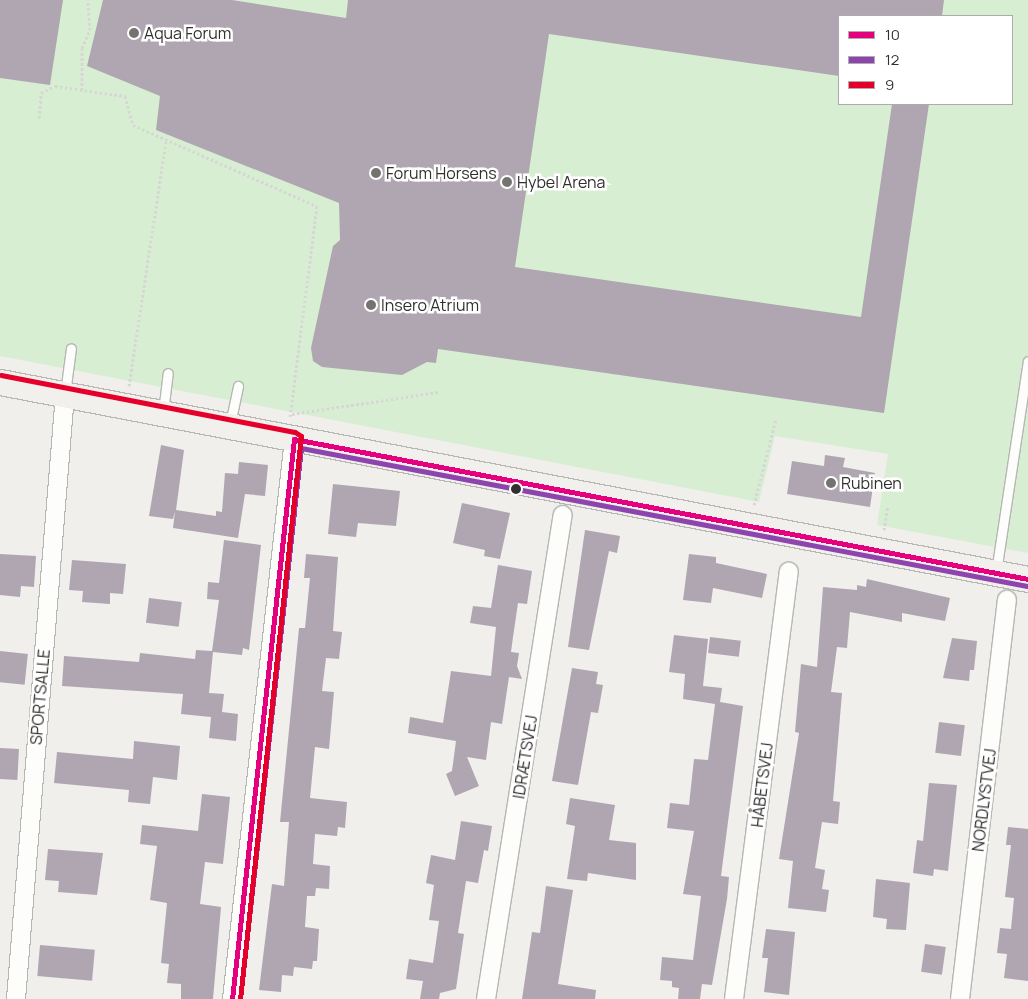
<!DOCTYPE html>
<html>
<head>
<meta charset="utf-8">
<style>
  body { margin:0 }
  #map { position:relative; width:1028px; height:999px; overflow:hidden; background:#f0efeb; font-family:Manrope,sans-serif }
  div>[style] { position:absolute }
  .green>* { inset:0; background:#d8eed2 }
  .building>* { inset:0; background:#afa6b2; transform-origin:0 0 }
  .path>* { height:3px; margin-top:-1.5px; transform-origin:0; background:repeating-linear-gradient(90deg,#d6d6d5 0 2.5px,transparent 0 5px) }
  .roads { filter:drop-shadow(1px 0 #b6b6b3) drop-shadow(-1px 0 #b6b6b3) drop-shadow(0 1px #b6b6b3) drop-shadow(0 -1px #b6b6b3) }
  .lane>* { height:9px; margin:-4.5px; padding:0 4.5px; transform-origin:4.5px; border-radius:4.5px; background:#fdfdfc }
  .street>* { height:18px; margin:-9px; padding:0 9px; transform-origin:9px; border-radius:9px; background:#fdfdfc }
  .secondary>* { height:25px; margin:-12.5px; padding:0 12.5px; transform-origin:12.5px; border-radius:12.5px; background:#f2f0ec }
  .bus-1>* { height:5px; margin:-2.5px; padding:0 2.5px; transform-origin:2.5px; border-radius:2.5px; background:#e5007d }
  .bus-2>* { height:5px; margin:-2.5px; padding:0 2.5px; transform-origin:2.5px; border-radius:2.5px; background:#8e44ad }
  .bus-3>* { height:5px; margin:-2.5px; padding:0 2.5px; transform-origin:2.5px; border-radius:2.5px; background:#e4002b }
  .dots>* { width:14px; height:14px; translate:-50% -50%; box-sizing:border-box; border:2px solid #fff; border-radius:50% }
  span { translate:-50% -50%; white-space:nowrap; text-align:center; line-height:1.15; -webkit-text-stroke:5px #fff; paint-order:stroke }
  .poi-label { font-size:16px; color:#31302e }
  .left { translate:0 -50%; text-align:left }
  .street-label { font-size:16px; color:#31302e }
  .legend { position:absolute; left:838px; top:15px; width:175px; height:90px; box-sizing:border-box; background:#fff; border:1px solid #adacab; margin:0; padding:6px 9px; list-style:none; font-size:15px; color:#31302e }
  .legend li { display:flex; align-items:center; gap:10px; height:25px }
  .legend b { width:25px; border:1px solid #adacab }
</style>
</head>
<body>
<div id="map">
  <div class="green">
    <div style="clip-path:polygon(evenodd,0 0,1028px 0,1028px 553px,877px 525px,888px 454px,775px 436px,759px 502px,0 356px,0 0,839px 16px,1012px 16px,1012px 104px,839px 104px,839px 16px)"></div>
  </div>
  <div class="building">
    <div style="clip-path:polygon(0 0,63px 0,50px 85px,0 78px)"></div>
    <div style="clip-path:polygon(103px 0,232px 0,346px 18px,348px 0,944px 0,942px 16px,839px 16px,839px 76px,549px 34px,515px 267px,861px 317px,892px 104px,929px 104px,884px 413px,438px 349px,436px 363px,427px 362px,402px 375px,322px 367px,313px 361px,311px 348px,333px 246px,340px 240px,339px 203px,156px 130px,160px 96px,87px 66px)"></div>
    <div style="clip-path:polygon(161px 445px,184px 450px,176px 510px,216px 516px,216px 511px,222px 512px,225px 473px,238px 474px,239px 462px,268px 465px,265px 496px,245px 494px,238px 538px,173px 528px,175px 511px,173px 519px,149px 516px)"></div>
    <div style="clip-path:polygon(825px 455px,845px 458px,843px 467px,875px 473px,870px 507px,787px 494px,792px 461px,824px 466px)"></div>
    <div style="clip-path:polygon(333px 484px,400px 491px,396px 526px,358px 523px,356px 537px,328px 534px)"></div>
    <div style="clip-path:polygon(462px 503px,510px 513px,500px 559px,484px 556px,485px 550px,453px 543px)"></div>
    <div style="clip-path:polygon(585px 530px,620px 536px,617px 553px,609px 551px,589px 650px,568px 647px)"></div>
    <div style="clip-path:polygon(224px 540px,261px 545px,249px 650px,243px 648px,242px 655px,213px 652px,209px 693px,224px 694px,222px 712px,238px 714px,236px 741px,209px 738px,211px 717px,181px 714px,183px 694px,62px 686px,64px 656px,139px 662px,140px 653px,195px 659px,196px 650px,212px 651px,219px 600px,207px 599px,208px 582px,219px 583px)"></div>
    <div style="clip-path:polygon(0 554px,36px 556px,34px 587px,21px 586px,20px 597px,0 595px)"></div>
    <div style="clip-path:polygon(306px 554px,338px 557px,333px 631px,342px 632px,339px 659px,326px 658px,322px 691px,334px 692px,329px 749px,315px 747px,310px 798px,347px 802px,345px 828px,338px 827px,337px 836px,315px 834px,313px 864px,330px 866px,329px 889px,316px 888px,315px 896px,307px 896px,305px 927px,319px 929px,317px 961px,313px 961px,312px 969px,294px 967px,293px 976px,282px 975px,281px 992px,259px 990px,272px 884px,284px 886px,289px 822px,280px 822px,299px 628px,305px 628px,310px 578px,304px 578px)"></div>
    <div style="clip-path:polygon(689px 554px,716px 557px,716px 563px,767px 574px,762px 598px,713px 588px,711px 603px,683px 600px)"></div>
    <div style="clip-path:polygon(72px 560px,126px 564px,123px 594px,110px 593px,110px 604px,82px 602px,83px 591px,69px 590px)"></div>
    <div style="clip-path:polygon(498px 565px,532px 571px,527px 604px,518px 603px,513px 637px,511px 652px,519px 653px,517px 666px,522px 679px,509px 677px,502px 724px,491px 722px,486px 760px,467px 757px,479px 786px,455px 796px,446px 774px,452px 771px,456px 741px,408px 733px,410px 717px,443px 723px,451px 671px,491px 676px,496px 627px,470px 623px,473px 606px,491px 608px)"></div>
    <div style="clip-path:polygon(867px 579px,950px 598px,945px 621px,902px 613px,902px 622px,850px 612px,847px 648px,837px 647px,831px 692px,842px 693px,833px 801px,840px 802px,838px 824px,822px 822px,815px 868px,825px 870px,822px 889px,829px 890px,826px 912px,788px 908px,793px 861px,779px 859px,799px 733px,795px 732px,801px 664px,817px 667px,823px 587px,857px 590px,857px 585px,866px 587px)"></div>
    <div style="left:149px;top:598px;width:33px;height:25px;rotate:7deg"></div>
    <div style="clip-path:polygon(674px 635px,708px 639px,703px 686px,722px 688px,720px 702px,743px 706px,721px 876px,729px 877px,727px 899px,712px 985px,702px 984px,700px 999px,678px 999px,679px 988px,672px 987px,672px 981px,660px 980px,662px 957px,693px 960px,701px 896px,683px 894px,694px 831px,667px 828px,670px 803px,689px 805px,694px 759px,708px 760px,715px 704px,683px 699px,685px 674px,669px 672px)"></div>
    <div style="left:710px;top:637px;width:31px;height:16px;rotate:7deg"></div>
    <div style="clip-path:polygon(952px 638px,977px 641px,974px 670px,970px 670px,969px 681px,943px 678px)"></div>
    <div style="left:0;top:651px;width:28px;height:31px;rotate:6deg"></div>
    <div style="clip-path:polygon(572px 668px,598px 672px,596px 684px,603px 685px,598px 713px,591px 712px,578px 785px,552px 781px)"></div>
    <div style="left:939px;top:722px;width:26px;height:31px;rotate:7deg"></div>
    <div style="clip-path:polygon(134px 741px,180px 746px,177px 780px,153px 777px,150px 804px,128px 802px,129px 790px,54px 783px,57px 752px,133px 759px)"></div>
    <div style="left:0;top:748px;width:19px;height:31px;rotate:3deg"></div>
    <div style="clip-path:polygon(929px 783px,957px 785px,948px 871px,934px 869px,933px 876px,913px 873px,917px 840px,923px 841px)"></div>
    <div style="clip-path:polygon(202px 794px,230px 797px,223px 864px,205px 862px,200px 904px,221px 907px,213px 999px,181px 999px,181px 984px,167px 983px,169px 964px,161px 963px,167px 903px,150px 900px,157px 846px,140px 844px,142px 825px,198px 831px)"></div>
    <div style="clip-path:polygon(570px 798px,615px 805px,609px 840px,636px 843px,636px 880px,588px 873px,587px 881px,567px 879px,575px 826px,566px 824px)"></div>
    <div style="clip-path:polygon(461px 821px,492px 826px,488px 851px,484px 850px,478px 883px,466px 881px,458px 933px,464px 934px,456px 989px,440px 993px,439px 999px,420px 999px,423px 981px,406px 979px,409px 959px,433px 963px,439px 921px,429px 920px,434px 885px,426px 883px,431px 855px,455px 860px)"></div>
    <div style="clip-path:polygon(1008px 827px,1028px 829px,1028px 981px,1004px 978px,1007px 954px,997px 953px,1000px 928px,1011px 929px,1014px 898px,1005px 897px,1011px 845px,1006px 845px)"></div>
    <div style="clip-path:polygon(48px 849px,103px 853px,97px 895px,58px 892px,59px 881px,45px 880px)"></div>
    <div style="clip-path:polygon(876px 879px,910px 883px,906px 930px,886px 929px,887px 919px,873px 917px)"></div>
    <div style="clip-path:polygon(546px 886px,573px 890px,558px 984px,596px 990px,595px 999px,522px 999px,532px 932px,540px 933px)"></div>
    <div style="clip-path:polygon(766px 929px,795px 932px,789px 995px,764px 992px,768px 958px,762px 958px)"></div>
    <div style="left:925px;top:944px;width:21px;height:28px;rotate:8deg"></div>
    <div style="left:40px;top:945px;width:55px;height:31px;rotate:5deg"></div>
  </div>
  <div class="path">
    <div style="left:82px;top:90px;width:42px;rotate:-90deg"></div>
    <div style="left:82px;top:48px;width:20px;rotate:-66deg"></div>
    <div style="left:90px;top:30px;width:30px;rotate:-94deg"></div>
    <div style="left:39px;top:118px;width:25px;rotate:-85deg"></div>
    <div style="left:41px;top:93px;width:16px;rotate:-27deg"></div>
    <div style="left:55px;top:86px;width:71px;rotate:8.1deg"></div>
    <div style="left:125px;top:96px;width:30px;rotate:75deg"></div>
    <div style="left:133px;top:125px;width:201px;rotate:23.8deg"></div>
    <div style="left:317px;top:206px;width:212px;rotate:97.3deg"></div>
    <div style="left:129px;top:386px;width:248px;rotate:-81.4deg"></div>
    <div style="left:292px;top:414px;width:150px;rotate:-8.5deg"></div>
    <div style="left:754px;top:505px;width:89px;rotate:-75.7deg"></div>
    <div style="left:884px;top:530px;width:24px;rotate:-81deg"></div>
  </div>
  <div class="roads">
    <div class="lane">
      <div style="left:65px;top:393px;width:45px;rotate:-82.4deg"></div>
      <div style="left:163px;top:412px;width:39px;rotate:-83deg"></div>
      <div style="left:230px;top:424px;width:39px;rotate:-78deg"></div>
      <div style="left:996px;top:572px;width:213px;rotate:-81.4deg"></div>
    </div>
    <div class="street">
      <div style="left:16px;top:999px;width:607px;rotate:-85.37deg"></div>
      <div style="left:232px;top:999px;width:563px;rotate:-83.68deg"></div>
      <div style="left:486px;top:999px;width:490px;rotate:-81deg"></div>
      <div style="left:734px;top:999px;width:431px;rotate:-82.7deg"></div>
      <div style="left:960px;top:999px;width:402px;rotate:-83.3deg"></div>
    </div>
    <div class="secondary">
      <div style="left:0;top:382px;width:1047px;rotate:10.85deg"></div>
    </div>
  </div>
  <div class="bus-1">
    <div style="left:232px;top:999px;width:563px;rotate:-83.68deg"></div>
    <div style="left:294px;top:439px;width:747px;rotate:10.8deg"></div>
  </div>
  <div class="bus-2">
    <div style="left:240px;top:999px;width:554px;rotate:-83.68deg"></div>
    <div style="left:301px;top:448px;width:739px;rotate:10.76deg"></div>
  </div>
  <div class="bus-3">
    <div style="left:1px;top:375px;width:299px;rotate:11deg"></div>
    <div style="left:295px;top:432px;width:7px;rotate:34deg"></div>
    <div style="left:301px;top:436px;width:566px;rotate:96.18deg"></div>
  </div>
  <div class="dots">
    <div style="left:134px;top:33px;background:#747370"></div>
    <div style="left:376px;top:173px;background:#747370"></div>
    <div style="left:507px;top:182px;background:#747370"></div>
    <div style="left:371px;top:305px;background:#747370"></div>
    <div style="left:831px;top:483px;background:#747370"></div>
    <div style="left:516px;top:489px;background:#31302e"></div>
  </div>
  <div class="poi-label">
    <span class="left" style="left:144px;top:33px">Aqua Forum</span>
    <span class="left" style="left:386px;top:173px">Forum Horsens</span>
    <span class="left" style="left:517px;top:182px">Hybel Arena</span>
    <span class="left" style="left:381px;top:305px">Insero Atrium</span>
    <span class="left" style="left:841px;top:483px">Rubinen</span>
  </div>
  <div class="street-label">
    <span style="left:40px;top:697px;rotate:-85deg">SPORTSALLE</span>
    <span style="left:525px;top:757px;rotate:-81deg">IDRÆTSVEJ</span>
    <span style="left:762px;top:785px;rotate:-83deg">HÅBETSVEJ</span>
    <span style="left:984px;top:800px;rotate:-83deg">NORDLYSTVEJ</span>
  </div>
  <ul class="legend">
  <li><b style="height:6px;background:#e5007d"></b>10</li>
  <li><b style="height:6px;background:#8e44ad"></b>12</li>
  <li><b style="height:6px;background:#e4002b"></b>9</li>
  </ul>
</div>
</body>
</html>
